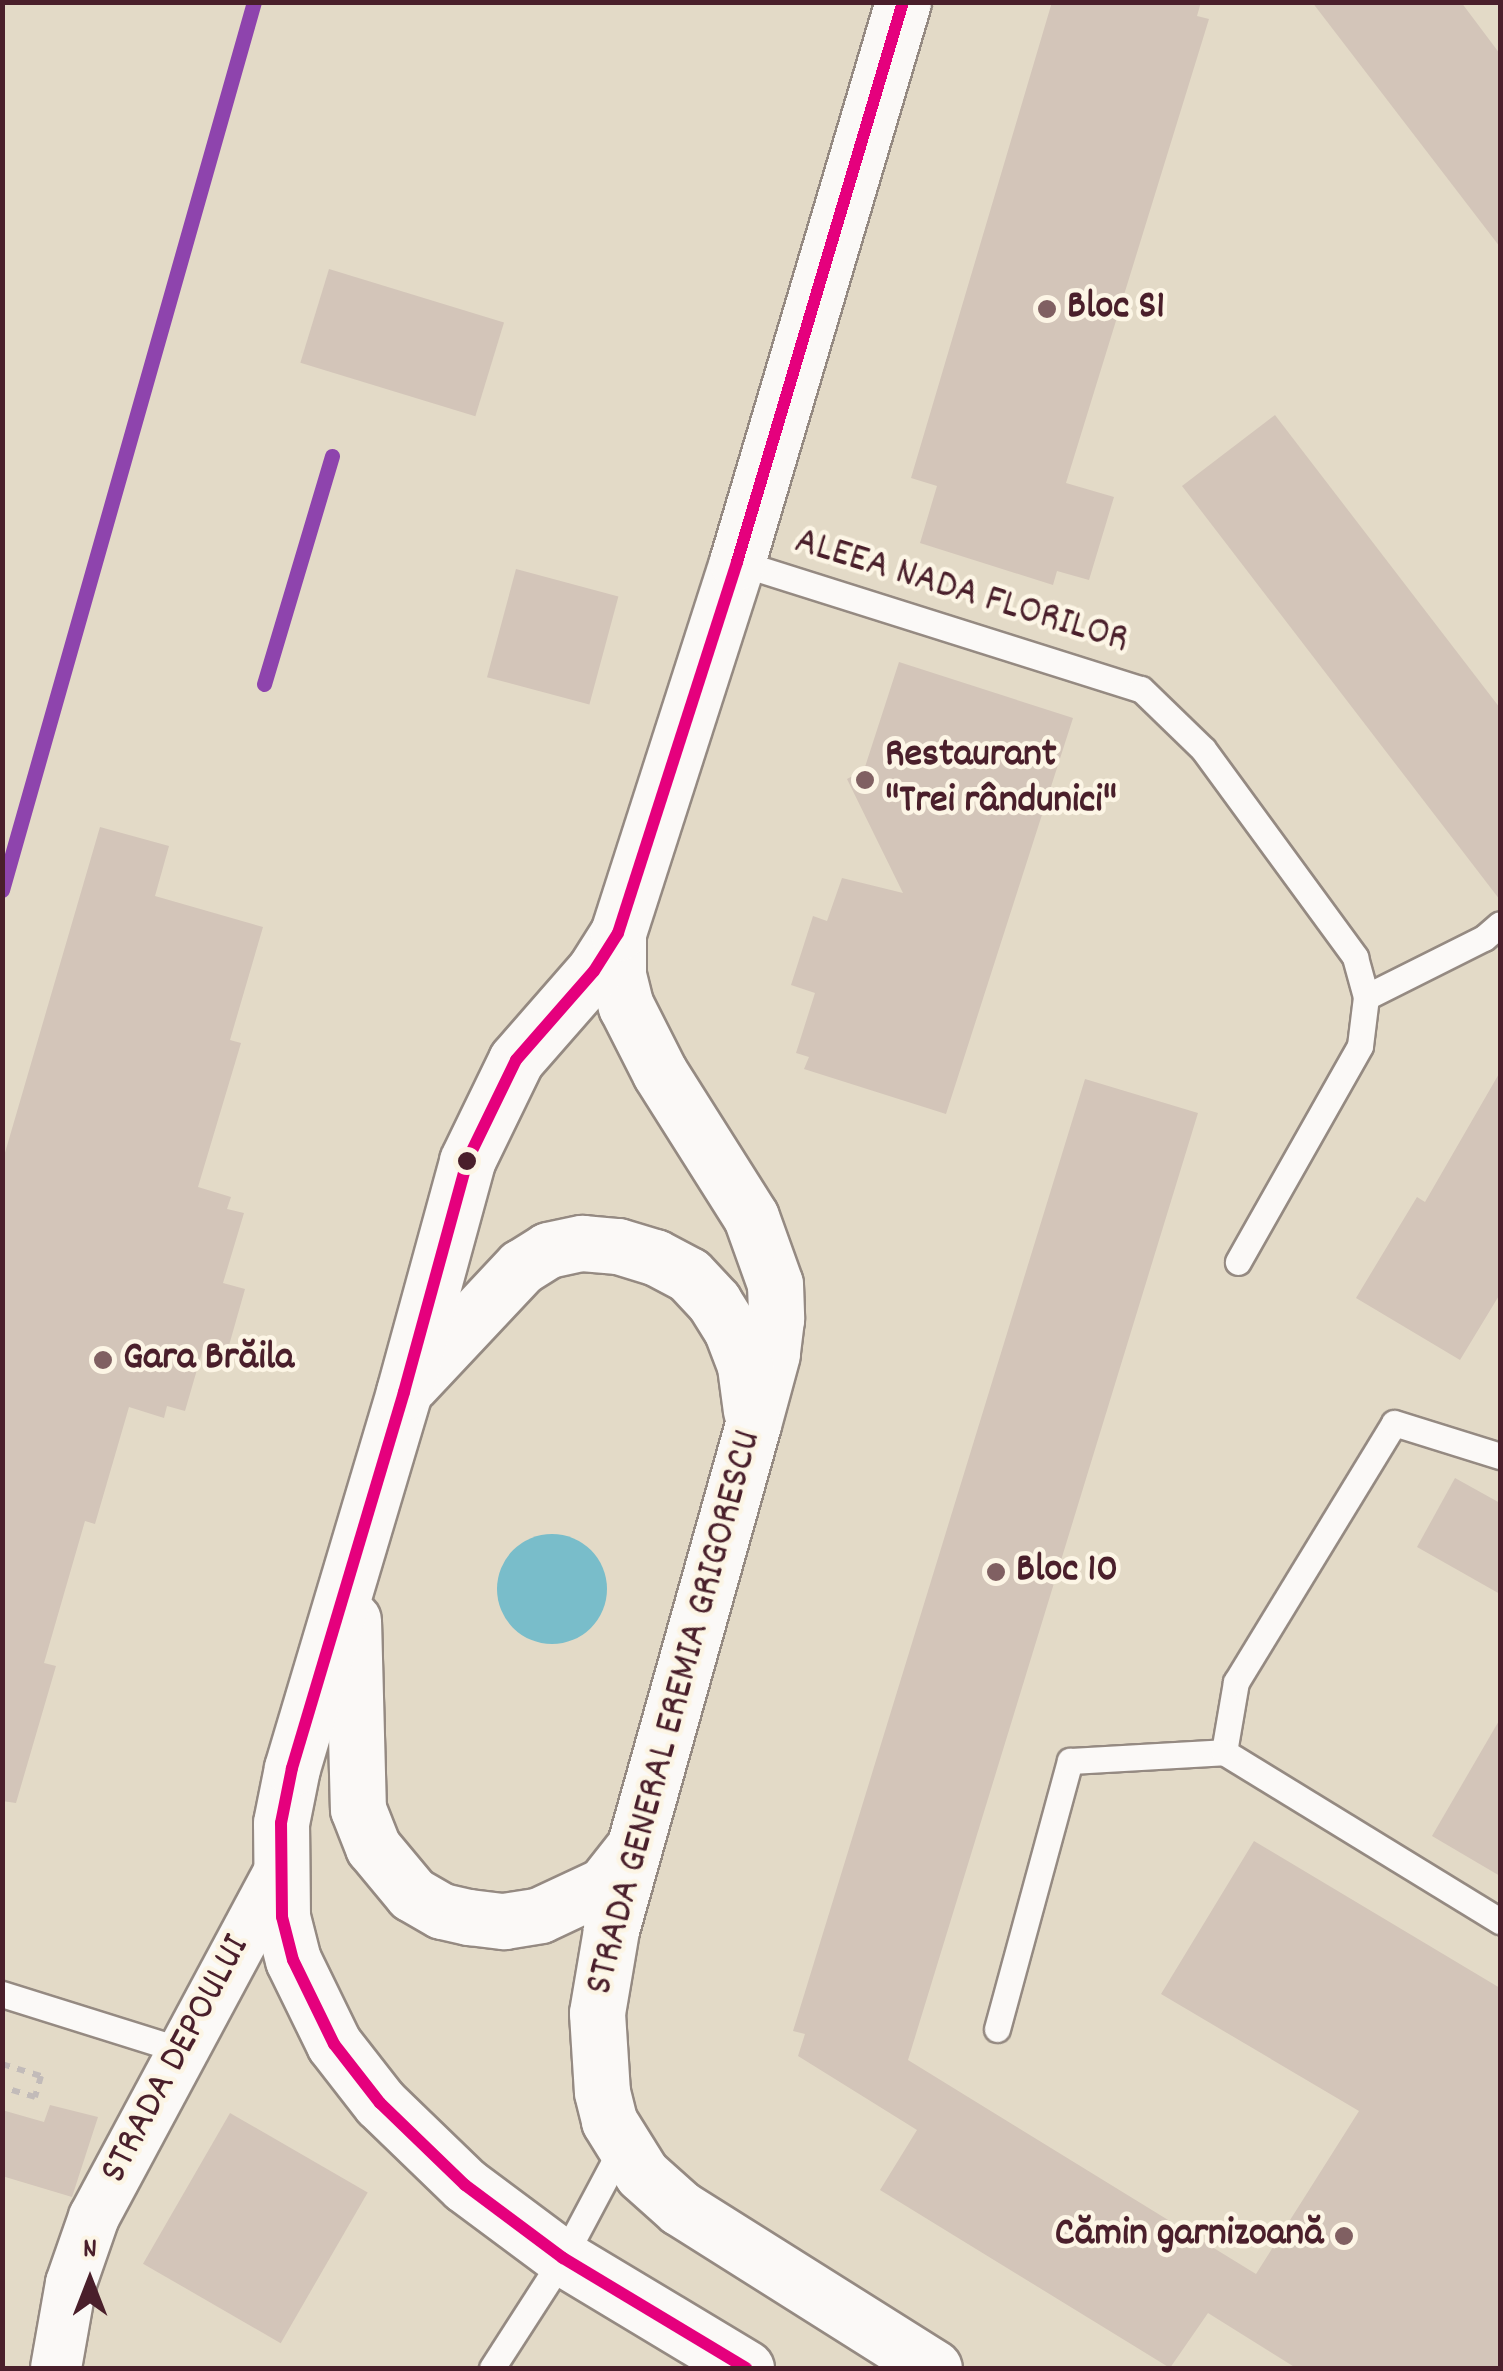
<!DOCTYPE html>
<html>
<head>
<meta charset="utf-8">
<style>
  body { margin:0 }
  #map { position:relative; width:1503px; height:2371px; overflow:hidden; background:#e3dac7; font-family:Dekko,sans-serif }
  div>[style] { position:absolute }
  .water>* { inset:0; background:#79bdca }
  .round { border-radius:50% }
  .building>* { inset:0; background:#d3c5b9; transform-origin:0 0 }
  .path>* { height:6px; margin-top:-3px; transform-origin:0; background:repeating-linear-gradient(90deg,#c2bbb9 0 8px,transparent 0 16px) }
  .roads { filter:drop-shadow(2px 0 #958a82) drop-shadow(-2px 0 #958a82) drop-shadow(0 2px #958a82) drop-shadow(0 -2px #958a82) }
  .service>* { height:25px; margin:-12.5px; padding:0 12.5px; transform-origin:12.5px; border-radius:12.5px; background:#fbf9f7 }
  .minor>* { height:50px; margin:-25px; padding:0 25px; transform-origin:25px; border-radius:25px; background:#fbf9f7 }
  .tertiary>* { height:55px; margin:-27.5px; padding:0 27.5px; transform-origin:27.5px; border-radius:27.5px; background:#fbf9f7 }
  .bus-1>* { height:12px; margin:-6px; padding:0 6px; transform-origin:6px; border-radius:6px; background:#e5007d }
  .rail-1>* { height:15px; margin:-7.5px; padding:0 7.5px; transform-origin:7.5px; border-radius:7.5px; background:#8e44ad }
  .dots>* { width:28px; height:28px; translate:-50% -50%; box-sizing:border-box; border:5px solid #fcf5e5; border-radius:50% }
  span { translate:-50% -50%; white-space:nowrap; text-align:center; line-height:1.15; -webkit-text-stroke:9px #fcf5e5; paint-order:stroke }
  .poi-label { font-size:40px; color:#4a1f2b; font-weight:700 }
  .left { translate:0 -50%; text-align:left }
  .right { translate:-100% -50%; text-align:right }
  .street-label { font-size:40px; color:#4a1f2b }
  .frame { position:absolute; inset:0; border:5px solid #4a1f2b; pointer-events:none }
  .north { position:absolute; left:40px; top:2231px; width:100px; height:100px; -webkit-text-stroke:8px #fcf5e5; paint-order:stroke; rotate:0deg; font-size:28px; font-weight:700; line-height:40px; text-align:center; color:#4a1f2b }
  .north::after { content:''; display:block; margin:auto; width:35px; height:45px; background:#4a1f2b; clip-path:polygon(50% 0,100% 100%,50% 72%,0 100%) }
</style>
</head>
<body>
<div id="map">
  <div class="water">
    <div class="round" style="left:497px;top:1534px;width:110px;height:110px"></div>
  </div>
  <div class="building">
    <div style="clip-path:polygon(1052px 2px,1201px 2px,1197px 16px,1209px 19px,1066px 483px,1114px 497px,1089px 580px,1057px 571px,1053px 585px,920px 543px,937px 486px,911px 478px)"></div>
    <div style="clip-path:polygon(1312px 2px,1461px 2px,1500px 54px,1500px 247px)"></div>
    <div style="left:329px;top:269px;width:183px;height:98px;rotate:17deg"></div>
    <div style="clip-path:polygon(1275px 415px,1500px 708px,1500px 900px,1182px 486px)"></div>
    <div style="left:516px;top:569px;width:106px;height:112px;rotate:15deg"></div>
    <div style="clip-path:polygon(899px 662px,1073px 718px,946px 1114px,804px 1069px,809px 1057px,796px 1053px,815px 993px,791px 985px,813px 916px,827px 921px,842px 878px,903px 893px,847px 779px,864px 770px)"></div>
    <div style="clip-path:polygon(100px 827px,169px 846px,155px 896px,263px 927px,230px 1040px,241px 1043px,198px 1187px,231px 1197px,227px 1209px,244px 1213px,223px 1283px,245px 1289px,228px 1349px,205px 1342px,185px 1411px,167px 1406px,164px 1418px,129px 1407px,95px 1524px,85px 1521px,44px 1663px,56px 1666px,16px 1803px,2px 1801px,2px 1163px)"></div>
    <div style="clip-path:polygon(1500px 1072px,1500px 1294px,1460px 1360px,1356px 1298px,1417px 1197px,1425px 1202px)"></div>
    <div style="clip-path:polygon(1085px 1079px,1198px 1113px,908px 2060px,1256px 2274px,1359px 2111px,1161px 1994px,1254px 1841px,1500px 1988px,1500px 2368px,1296px 2368px,1208px 2313px,1170px 2368px,880px 2190px,917px 2130px,798px 2056px,805px 2034px,793px 2031px)"></div>
    <div style="clip-path:polygon(1455px 1478px,1500px 1503px,1500px 1594px,1417px 1547px)"></div>
    <div style="clip-path:polygon(1500px 1719px,1500px 1876px,1432px 1836px)"></div>
    <div style="clip-path:polygon(50px 2105px,98px 2117px,72px 2197px,2px 2176px,2px 2110px,44px 2122px)"></div>
    <div style="left:230px;top:2113px;width:159px;height:174px;rotate:30deg"></div>
  </div>
  <div class="path">
    <div style="left:2px;top:2064px;width:41px;rotate:17.1deg"></div>
    <div style="left:41px;top:2076px;width:22px;rotate:106deg"></div>
    <div style="left:35px;top:2097px;width:34px;rotate:-163deg"></div>
  </div>
  <div class="roads">
    <div class="service">
      <div style="left:737px;top:562px;width:423px;rotate:17.5deg"></div>
      <div style="left:1141px;top:689px;width:86px;rotate:44.1deg"></div>
      <div style="left:1203px;top:749px;width:258px;rotate:53.8deg"></div>
      <div style="left:1355px;top:957px;width:41px;rotate:74.6deg"></div>
      <div style="left:1366px;top:997px;width:49px;rotate:97deg"></div>
      <div style="left:1360px;top:1046px;width:248px;rotate:119.5deg"></div>
      <div style="left:1366px;top:997px;width:132px;rotate:-26.6deg"></div>
      <div style="left:1484px;top:938px;width:21px;rotate:-41deg"></div>
      <div style="left:1224px;top:1752px;width:71px;rotate:-80.3deg"></div>
      <div style="left:1236px;top:1682px;width:303px;rotate:-58.6deg"></div>
      <div style="left:1394px;top:1423px;width:111px;rotate:17.3deg"></div>
      <div style="left:2px;top:1994px;width:188px;rotate:17.4deg"></div>
      <div style="left:997px;top:2029px;width:278px;rotate:-74.8deg"></div>
      <div style="left:1070px;top:1761px;width:154px;rotate:-3.3deg"></div>
      <div style="left:1224px;top:1752px;width:324px;rotate:31.5deg"></div>
      <div style="left:492px;top:2368px;width:131px;rotate:-57.2deg"></div>
      <div style="left:563px;top:2258px;width:128px;rotate:-62deg"></div>
    </div>
    <div class="minor">
      <div style="left:56px;top:2368px;width:86px;rotate:-80deg"></div>
      <div style="left:71px;top:2283px;width:70px;rotate:-70.8deg"></div>
      <div style="left:94px;top:2217px;width:391px;rotate:-61.8deg"></div>
    </div>
    <div class="tertiary">
      <div style="left:618px;top:933px;width:42px;rotate:90deg"></div>
      <div style="left:618px;top:975px;width:32px;rotate:76deg"></div>
      <div style="left:626px;top:1006px;width:75px;rotate:63.1deg"></div>
      <div style="left:660px;top:1073px;width:170px;rotate:57.7deg"></div>
      <div style="left:751px;top:1217px;width:71px;rotate:70.3deg"></div>
      <div style="left:775px;top:1284px;width:35px;rotate:88deg"></div>
      <div style="left:776px;top:1319px;width:35px;rotate:97deg"></div>
      <div style="left:772px;top:1354px;width:73px;rotate:105.2deg"></div>
      <div style="left:753px;top:1424px;width:526px;rotate:105.68deg"></div>
      <div style="left:611px;top:1930px;width:84px;rotate:99.6deg"></div>
      <div style="left:597px;top:2013px;width:79px;rotate:86.4deg"></div>
      <div style="left:602px;top:2092px;width:30px;rotate:76deg"></div>
      <div style="left:609px;top:2121px;width:62px;rotate:58.1deg"></div>
      <div style="left:642px;top:2174px;width:51px;rotate:41.8deg"></div>
      <div style="left:680px;top:2208px;width:300px;rotate:32.2deg"></div>
      <div style="left:411px;top:1384px;width:161px;rotate:-46.8deg"></div>
      <div style="left:521px;top:1267px;width:32px;rotate:-32deg"></div>
      <div style="left:548px;top:1250px;width:35px;rotate:-12deg"></div>
      <div style="left:582px;top:1243px;width:36px;rotate:5deg"></div>
      <div style="left:618px;top:1246px;width:39px;rotate:17deg"></div>
      <div style="left:655px;top:1257px;width:38px;rotate:28deg"></div>
      <div style="left:689px;top:1275px;width:37px;rotate:47deg"></div>
      <div style="left:714px;top:1302px;width:32px;rotate:58deg"></div>
      <div style="left:731px;top:1329px;width:40px;rotate:69deg"></div>
      <div style="left:745px;top:1366px;width:45px;rotate:82.4deg"></div>
      <div style="left:353px;top:1620px;width:189px;rotate:88.5deg"></div>
      <div style="left:358px;top:1809px;width:41px;rotate:68.5deg"></div>
      <div style="left:373px;top:1847px;width:61px;rotate:50.3deg"></div>
      <div style="left:412px;top:1894px;width:34px;rotate:30deg"></div>
      <div style="left:442px;top:1911px;width:28px;rotate:13deg"></div>
      <div style="left:469px;top:1917px;width:35px;rotate:7deg"></div>
      <div style="left:504px;top:1921px;width:36px;rotate:-9deg"></div>
      <div style="left:540px;top:1915px;width:71px;rotate:-25.1deg"></div>
      <div style="left:604px;top:1885px;width:48px;rotate:-51.7deg"></div>
      <div style="left:746px;top:2368px;width:214px;rotate:-149deg"></div>
      <div style="left:563px;top:2258px;width:122px;rotate:-143.3deg"></div>
      <div style="left:465px;top:2185px;width:118px;rotate:-136deg"></div>
      <div style="left:380px;top:2103px;width:75px;rotate:-127.9deg"></div>
      <div style="left:334px;top:2044px;width:93px;rotate:-116deg"></div>
      <div style="left:293px;top:1960px;width:44px;rotate:-104.3deg"></div>
      <div style="left:282px;top:1917px;width:94px;rotate:-90.6deg"></div>
      <div style="left:281px;top:1823px;width:56px;rotate:-78.7deg"></div>
      <div style="left:292px;top:1768px;width:392px;rotate:-73.4deg"></div>
      <div style="left:404px;top:1392px;width:239px;rotate:-74.7deg"></div>
      <div style="left:467px;top:1161px;width:112px;rotate:-64.1deg"></div>
      <div style="left:516px;top:1060px;width:118px;rotate:-48.8deg"></div>
      <div style="left:594px;top:971px;width:45px;rotate:-57.7deg"></div>
      <div style="left:618px;top:933px;width:390px;rotate:-72.2deg"></div>
      <div style="left:737px;top:562px;width:584px;rotate:-73.49deg"></div>
    </div>
  </div>
  <div class="bus-1">
    <div style="left:746px;top:2368px;width:214px;rotate:-149deg"></div>
    <div style="left:563px;top:2258px;width:122px;rotate:-143.3deg"></div>
    <div style="left:465px;top:2185px;width:118px;rotate:-136deg"></div>
    <div style="left:380px;top:2103px;width:75px;rotate:-127.9deg"></div>
    <div style="left:334px;top:2044px;width:93px;rotate:-116deg"></div>
    <div style="left:293px;top:1960px;width:44px;rotate:-104.3deg"></div>
    <div style="left:282px;top:1917px;width:94px;rotate:-90.6deg"></div>
    <div style="left:281px;top:1823px;width:56px;rotate:-78.7deg"></div>
    <div style="left:292px;top:1768px;width:392px;rotate:-73.4deg"></div>
    <div style="left:404px;top:1392px;width:239px;rotate:-74.7deg"></div>
    <div style="left:467px;top:1161px;width:112px;rotate:-64.1deg"></div>
    <div style="left:516px;top:1060px;width:118px;rotate:-48.8deg"></div>
    <div style="left:594px;top:971px;width:45px;rotate:-57.7deg"></div>
    <div style="left:618px;top:933px;width:390px;rotate:-72.2deg"></div>
    <div style="left:737px;top:562px;width:584px;rotate:-73.49deg"></div>
  </div>
  <div class="rail-1">
    <div style="left:264px;top:684px;width:238px;rotate:-73.4deg"></div>
    <div style="left:2px;top:890px;width:923px;rotate:-74.16deg"></div>
  </div>
  <div class="dots">
    <div style="left:1047px;top:309px;background:#806062"></div>
    <div style="left:865px;top:780px;background:#806062"></div>
    <div style="left:467px;top:1161px;background:#4a1f2b"></div>
    <div style="left:103px;top:1360px;background:#806062"></div>
    <div style="left:996px;top:1572px;background:#806062"></div>
    <div style="left:1344px;top:2236px;background:#806062"></div>
  </div>
  <div class="poi-label">
    <span class="left" style="left:1067px;top:309px">Bloc S1</span>
    <span class="left" style="left:885px;top:780px">Restaurant<br>"Trei rândunici"</span>
    <span class="left" style="left:123px;top:1360px">Gara Brăila</span>
    <span class="left" style="left:1016px;top:1572px">Bloc 10</span>
    <span class="right" style="left:1324px;top:2236px">Cămin garnizoană</span>
  </div>
  <div class="street-label">
    <span style="left:961px;top:593px;rotate:17deg">ALEEA NADA FLORILOR</span>
    <span style="left:676px;top:1713px;rotate:-75deg">STRADA GENERAL EREMIA GRIGORESCU</span>
    <span style="left:177px;top:2060px;rotate:-62deg">STRADA DEPOULUI</span>
  </div>
  <div class="frame"></div>
  <div class="north">N</div>
</div>
</body>
</html>
